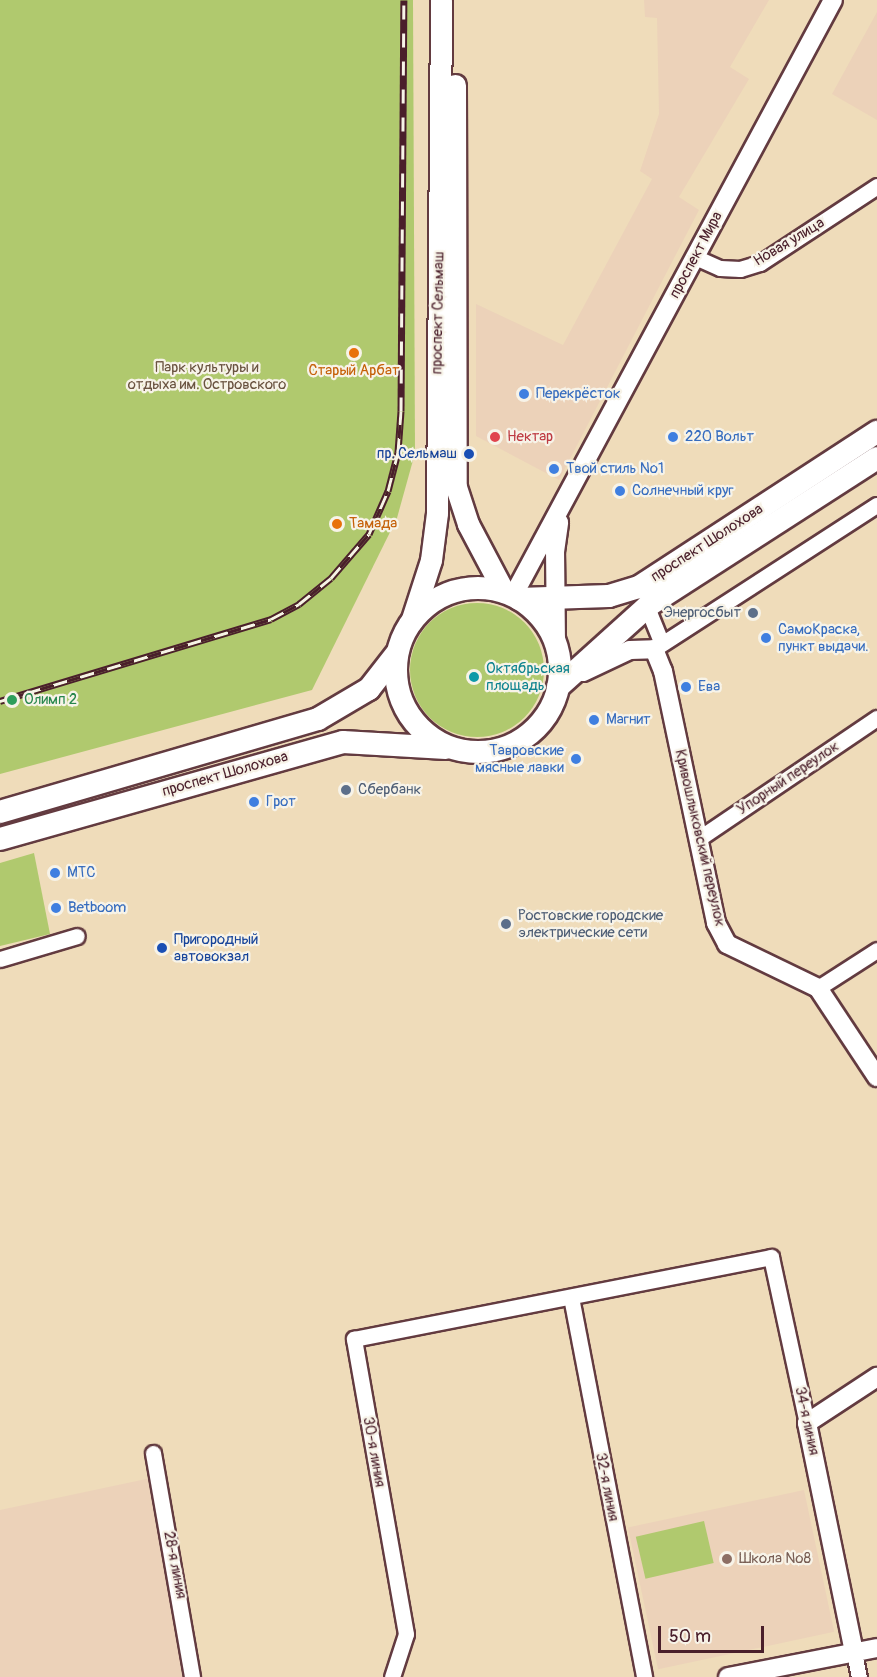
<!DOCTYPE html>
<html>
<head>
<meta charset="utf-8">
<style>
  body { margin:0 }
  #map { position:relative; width:877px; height:1677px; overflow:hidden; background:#efdcba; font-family:Pangolin,sans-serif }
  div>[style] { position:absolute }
  .built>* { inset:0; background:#ecd2b9; transform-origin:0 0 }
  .green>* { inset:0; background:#b0c96e; transform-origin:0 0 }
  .round { border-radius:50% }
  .roads { filter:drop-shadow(2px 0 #633b40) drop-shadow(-2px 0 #633b40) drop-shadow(0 2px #633b40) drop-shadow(0 -2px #633b40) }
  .minor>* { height:15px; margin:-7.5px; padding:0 7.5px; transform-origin:7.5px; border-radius:7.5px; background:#fff }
  .tertiary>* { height:18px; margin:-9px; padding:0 9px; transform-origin:9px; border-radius:9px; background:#fff }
  .secondary>* { height:21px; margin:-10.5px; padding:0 10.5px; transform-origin:10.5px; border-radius:10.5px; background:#fff }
  .primary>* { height:22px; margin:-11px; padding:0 11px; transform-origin:11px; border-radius:11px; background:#fff }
  .primary>.ring { margin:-11px; padding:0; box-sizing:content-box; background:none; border:22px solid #fff; border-radius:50% }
  .rail>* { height:7px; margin-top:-3.5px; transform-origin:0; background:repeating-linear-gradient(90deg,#f7f3e8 0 14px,#4a1f2b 0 28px); box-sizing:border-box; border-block:2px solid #4a1f2b }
  .dots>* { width:16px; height:16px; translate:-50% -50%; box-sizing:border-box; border:3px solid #f7f3e8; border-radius:50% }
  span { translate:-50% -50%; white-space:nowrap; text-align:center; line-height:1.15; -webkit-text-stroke:4.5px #f7f3e8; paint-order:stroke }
  .street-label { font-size:15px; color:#4a1f2b }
  .park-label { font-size:15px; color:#69523f }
  .food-label { font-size:15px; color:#c56008 }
  .left { translate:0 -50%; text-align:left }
  .shop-label { font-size:15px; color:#366cbe }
  .right { translate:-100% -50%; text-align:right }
  .health-label { font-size:15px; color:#be3a42 }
  .transit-label { font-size:15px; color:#164399 }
  .service-label { font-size:15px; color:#4e5e75 }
  .culture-label { font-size:15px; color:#0d838f }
  .leisure-label { font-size:15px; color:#27864d }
  .education-label { font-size:15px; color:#785e54 }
  .scale { position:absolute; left:658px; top:1626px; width:106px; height:27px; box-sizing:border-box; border:3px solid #4a1f2b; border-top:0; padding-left:8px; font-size:18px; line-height:21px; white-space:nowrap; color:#4a1f2b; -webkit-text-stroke:4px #f7f3e8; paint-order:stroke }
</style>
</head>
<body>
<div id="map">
  <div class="built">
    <div style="clip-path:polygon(644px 0,769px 0,730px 67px,749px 79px,679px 197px,699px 210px,559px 480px,476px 436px,476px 304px,563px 345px,652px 179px,640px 171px,659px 114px,657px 18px,645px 17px)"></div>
    <div style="clip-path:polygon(877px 12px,877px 120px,832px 94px)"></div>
    <div style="clip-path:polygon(151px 1478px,185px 1677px,0 1677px,0 1510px)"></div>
    <div style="left:804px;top:1490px;width:145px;height:180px;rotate:78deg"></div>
  </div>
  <div class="green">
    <div style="clip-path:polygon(0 0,413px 0,415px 453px,397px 518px,312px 690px,0 774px)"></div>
    <div class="round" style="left:410px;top:603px;width:134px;height:134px"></div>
    <div style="clip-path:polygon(34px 853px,50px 934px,0 946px,0 863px)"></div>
    <div style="left:704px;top:1521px;width:43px;height:70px;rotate:77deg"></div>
  </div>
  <div class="roads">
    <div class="minor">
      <div style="left:695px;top:257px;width:27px;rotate:24deg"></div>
      <div style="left:720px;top:268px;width:20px;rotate:3deg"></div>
      <div style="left:740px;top:269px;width:21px;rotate:-17deg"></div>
      <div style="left:760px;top:263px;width:140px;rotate:-33.3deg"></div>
      <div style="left:647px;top:607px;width:38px;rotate:68deg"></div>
      <div style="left:654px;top:649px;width:265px;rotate:-32.9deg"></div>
      <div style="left:698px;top:839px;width:216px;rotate:-34.1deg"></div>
      <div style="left:0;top:959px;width:80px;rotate:-16.6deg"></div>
      <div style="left:818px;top:988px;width:70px;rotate:-32.8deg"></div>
      <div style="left:571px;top:1297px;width:387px;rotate:79.1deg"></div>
      <div style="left:153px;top:1453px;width:227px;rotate:80.1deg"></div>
      <div style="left:854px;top:1652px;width:25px;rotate:79deg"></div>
      <div style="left:392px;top:1677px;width:45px;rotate:-72deg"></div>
      <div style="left:406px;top:1634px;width:300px;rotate:-100deg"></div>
      <div style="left:354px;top:1339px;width:425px;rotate:-11.1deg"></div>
      <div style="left:771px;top:1257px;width:170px;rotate:77.8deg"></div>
    </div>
    <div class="tertiary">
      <div style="left:513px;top:596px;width:676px;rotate:-61.77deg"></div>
      <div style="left:556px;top:644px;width:92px;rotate:-90.6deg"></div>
      <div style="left:555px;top:552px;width:30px;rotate:-82deg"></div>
      <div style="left:583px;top:672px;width:52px;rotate:-25.1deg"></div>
      <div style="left:630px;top:650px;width:24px;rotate:-2deg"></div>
      <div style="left:654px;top:649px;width:24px;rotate:68deg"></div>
      <div style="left:663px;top:671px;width:258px;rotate:78.1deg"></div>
      <div style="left:716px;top:923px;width:24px;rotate:62deg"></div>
      <div style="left:727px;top:944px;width:101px;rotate:25.8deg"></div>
      <div style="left:818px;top:988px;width:107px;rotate:56.5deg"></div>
      <div style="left:854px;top:1652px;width:234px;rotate:-101.6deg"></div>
      <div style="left:807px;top:1423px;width:84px;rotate:-33.3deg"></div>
      <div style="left:728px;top:1677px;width:152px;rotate:-11deg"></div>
    </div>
    <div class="secondary">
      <div style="left:455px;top:85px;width:402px;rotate:89.9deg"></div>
      <div style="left:456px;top:487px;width:39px;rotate:72deg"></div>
      <div style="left:468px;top:524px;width:77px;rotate:62.1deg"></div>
      <div style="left:411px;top:622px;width:65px;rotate:-72.1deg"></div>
      <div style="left:431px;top:560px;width:47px;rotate:-82.7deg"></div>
      <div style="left:437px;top:513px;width:513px;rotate:-89.55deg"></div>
    </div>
    <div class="primary">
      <div class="ring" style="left:396px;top:588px;width:142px;height:142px"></div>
      <div style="left:519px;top:599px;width:90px;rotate:-1.9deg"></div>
      <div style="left:609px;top:596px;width:31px;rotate:-17deg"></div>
      <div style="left:639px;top:587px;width:284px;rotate:-33.1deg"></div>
      <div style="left:558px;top:687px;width:122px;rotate:-42deg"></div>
      <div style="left:649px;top:605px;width:271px;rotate:-32.8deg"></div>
      <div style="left:0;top:812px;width:331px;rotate:-16.3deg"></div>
      <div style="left:318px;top:719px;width:59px;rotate:-30.5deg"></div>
      <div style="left:369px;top:689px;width:46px;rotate:-52.1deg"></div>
      <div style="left:0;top:839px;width:356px;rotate:-15.8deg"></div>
      <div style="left:343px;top:742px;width:103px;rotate:3.3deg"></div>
    </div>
  </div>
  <div class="rail">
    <div style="left:0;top:701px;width:283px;rotate:-16.8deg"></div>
    <div style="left:271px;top:619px;width:32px;rotate:-28deg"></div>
    <div style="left:299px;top:604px;width:41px;rotate:-39.1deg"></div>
    <div style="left:331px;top:578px;width:58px;rotate:-49.2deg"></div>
    <div style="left:369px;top:534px;width:47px;rotate:-66.2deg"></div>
    <div style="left:388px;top:491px;width:40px;rotate:-75.6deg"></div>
    <div style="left:398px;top:452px;width:41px;rotate:-85.8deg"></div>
    <div style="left:401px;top:411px;width:411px;rotate:-89.6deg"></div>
  </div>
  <div class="dots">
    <div style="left:354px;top:353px;background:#e8710a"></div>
    <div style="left:524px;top:394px;background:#3f7fe0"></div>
    <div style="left:495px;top:437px;background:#e0444e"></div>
    <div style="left:673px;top:437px;background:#3f7fe0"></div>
    <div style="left:469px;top:454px;background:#1a4fb4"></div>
    <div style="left:554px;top:469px;background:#3f7fe0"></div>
    <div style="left:620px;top:491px;background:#3f7fe0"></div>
    <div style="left:337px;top:524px;background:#e8710a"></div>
    <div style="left:753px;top:613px;background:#5c6f8a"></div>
    <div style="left:766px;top:638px;background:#3f7fe0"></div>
    <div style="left:474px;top:677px;background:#0f9aa8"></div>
    <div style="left:686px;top:687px;background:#3f7fe0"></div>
    <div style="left:12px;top:700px;background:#2e9e5b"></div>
    <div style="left:594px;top:720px;background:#3f7fe0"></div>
    <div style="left:576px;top:759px;background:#3f7fe0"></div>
    <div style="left:346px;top:790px;background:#5c6f8a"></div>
    <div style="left:254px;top:802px;background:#3f7fe0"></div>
    <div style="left:55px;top:873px;background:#3f7fe0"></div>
    <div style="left:56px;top:908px;background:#3f7fe0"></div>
    <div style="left:506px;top:924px;background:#5c6f8a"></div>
    <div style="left:162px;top:948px;background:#1a4fb4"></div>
    <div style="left:727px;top:1559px;background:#8d6e63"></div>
  </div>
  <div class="street-label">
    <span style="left:789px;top:242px;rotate:-31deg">Новая улица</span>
    <span style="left:696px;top:255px;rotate:-62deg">проспект Мира</span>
    <span style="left:438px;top:313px;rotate:-89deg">проспект Сельмаш</span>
    <span style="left:707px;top:543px;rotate:-33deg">проспект Шолохова</span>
    <span style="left:225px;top:774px;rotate:-16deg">проспект Шолохова</span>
    <span style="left:788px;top:778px;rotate:-34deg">Упорный переулок</span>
    <span style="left:700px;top:838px;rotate:77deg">Кривошлыковский переулок</span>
    <span style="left:807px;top:1421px;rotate:78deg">34-я линия</span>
    <span style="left:374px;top:1452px;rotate:80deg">30-я линия</span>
    <span style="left:607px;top:1487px;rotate:79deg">32-я линия</span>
    <span style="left:175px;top:1565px;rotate:79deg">28-я линия</span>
  </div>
  <div class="park-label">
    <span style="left:207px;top:376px">Парк культуры и<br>отдыха им. Островского</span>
  </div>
  <div class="food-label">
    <span style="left:354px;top:371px">Старый Арбат</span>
    <span class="left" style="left:349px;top:524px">Тамада</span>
  </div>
  <div class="shop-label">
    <span class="left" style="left:536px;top:394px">Перекрёсток</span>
    <span class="left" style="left:685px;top:437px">220 Вольт</span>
    <span class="left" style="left:566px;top:469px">Твой стиль №1</span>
    <span class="left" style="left:632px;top:491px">Солнечный круг</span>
    <span class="left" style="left:778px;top:638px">СамоКраска,<br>пункт выдачи.</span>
    <span class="left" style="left:698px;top:687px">Ева</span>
    <span class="left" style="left:606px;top:720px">Магнит</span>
    <span class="right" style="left:564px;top:759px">Тавровские<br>мясные лавки</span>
    <span class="left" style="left:266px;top:802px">Грот</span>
    <span class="left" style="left:67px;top:873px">МТС</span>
    <span class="left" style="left:68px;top:908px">Betboom</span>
  </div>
  <div class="health-label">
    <span class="left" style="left:507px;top:437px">Нектар</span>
  </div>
  <div class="transit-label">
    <span class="right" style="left:457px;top:454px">пр. Сельмаш</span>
    <span class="left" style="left:174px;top:948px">Пригородный<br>автовокзал</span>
  </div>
  <div class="service-label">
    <span class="right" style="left:741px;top:613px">Энергосбыт</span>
    <span class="left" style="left:358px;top:790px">Сбербанк</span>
    <span class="left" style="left:518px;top:924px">Ростовские городские<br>электрические сети</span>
  </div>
  <div class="culture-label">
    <span class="left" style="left:486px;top:677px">Октябрьская<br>площадь</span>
  </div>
  <div class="leisure-label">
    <span class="left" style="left:24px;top:700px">Олимп 2</span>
  </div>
  <div class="education-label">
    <span class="left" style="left:739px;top:1559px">Школа №8</span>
  </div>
  <div class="scale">50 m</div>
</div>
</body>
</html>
